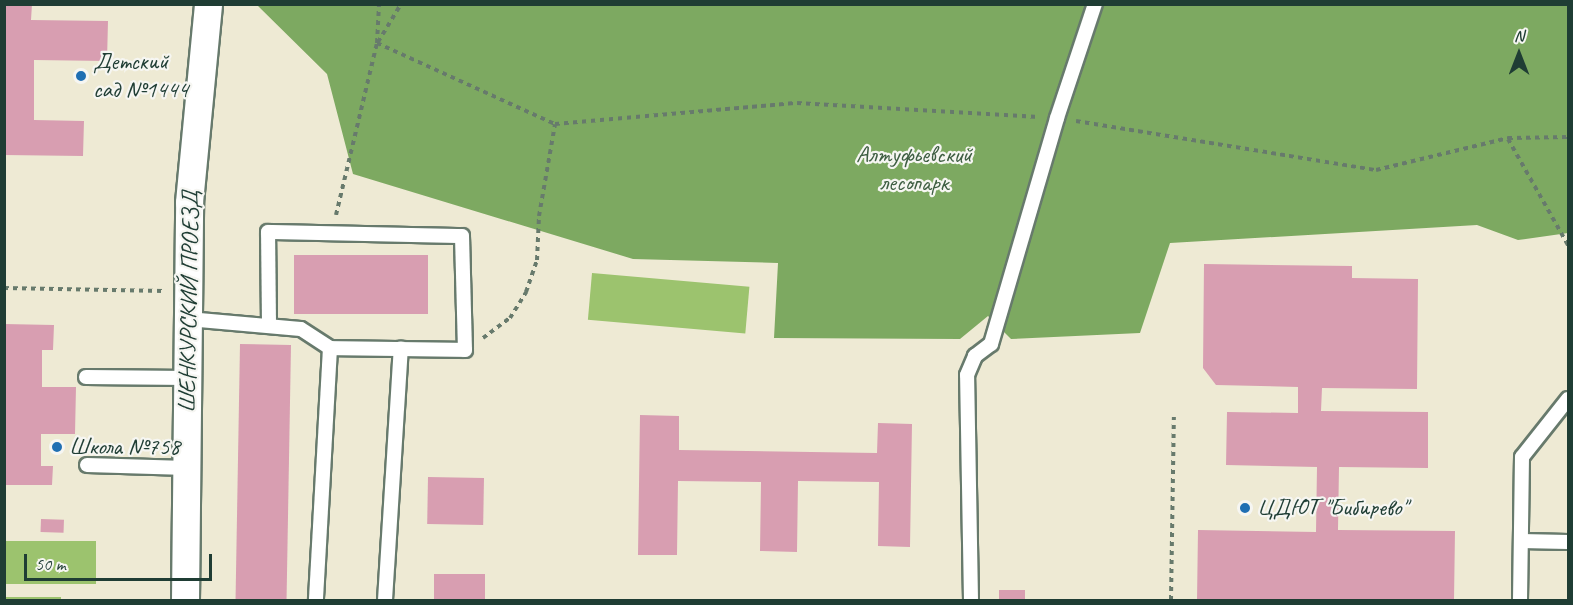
<!DOCTYPE html>
<html>
<head>
<meta charset="utf-8">
<style>
  body { margin:0 }
  #map { position:relative; width:1573px; height:605px; overflow:hidden; background:#eeead4; font-family:Caveat,sans-serif }
  div>[style] { position:absolute }
  .green>* { inset:0; background:#9cc36e; transform-origin:0 0 }
  .forest>* { inset:0; background:#7da961 }
  .building>* { inset:0; background:#d89eb1; transform-origin:0 0 }
  .path>* { height:4px; margin-top:-2px; transform-origin:0; background:repeating-linear-gradient(90deg,#677a6c 0 4.5px,transparent 0 9px) }
  .roads { filter:drop-shadow(2px 0 #677a6c) drop-shadow(-2px 0 #677a6c) drop-shadow(0 2px #677a6c) drop-shadow(0 -2px #677a6c) }
  .lane>* { height:14px; margin:-7px; padding:0 7px; transform-origin:7px; border-radius:7px; background:#fff }
  .street>* { height:27px; margin:-13.5px; padding:0 13.5px; transform-origin:13.5px; border-radius:13.5px; background:#fff }
  .dots>* { width:16px; height:16px; translate:-50% -50%; box-sizing:border-box; border:3px solid #f6f6f2; border-radius:50% }
  span { translate:-50% -50%; white-space:nowrap; text-align:center; line-height:1.15; -webkit-text-stroke:4.5px #f6f6f2; paint-order:stroke }
  .poi-label { font-size:24px; color:#1f3d34 }
  .left { translate:0 -50%; text-align:left }
  .park-label { font-size:24px; color:#3e5e42 }
  .street-label { font-size:24px; color:#1f3d34 }
  .frame { position:absolute; inset:0; border:6px solid #1f3d34; pointer-events:none }
  .north { position:absolute; left:1489px; top:24px; width:60px; height:60px; -webkit-text-stroke:4px #f6f6f2; paint-order:stroke; rotate:0deg; font-size:16px; font-weight:700; line-height:24px; text-align:center; color:#1f3d34 }
  .north::after { content:''; display:block; margin:auto; width:21px; height:27px; background:#1f3d34; clip-path:polygon(50% 0,100% 100%,50% 72%,0 100%) }
  .scale { position:absolute; left:24px; top:554px; width:188px; height:27px; box-sizing:border-box; border:3px solid #1f3d34; border-top:0; padding-left:8px; font-size:18px; line-height:21px; white-space:nowrap; color:#1f3d34; -webkit-text-stroke:4px #f6f6f2; paint-order:stroke }
</style>
</head>
<body>
<div id="map">
  <div class="green">
    <div style="left:592px;top:273px;width:158px;height:47px;rotate:5deg"></div>
    <div style="left:96px;top:541px;width:43px;height:91px;rotate:90deg"></div>
    <div style="left:5px;top:597px;width:56px;height:3px"></div>
  </div>
  <div class="forest">
    <div style="clip-path:polygon(257px 5px,1568px 5px,1568px 233px,1518px 240px,1477px 225px,1170px 243px,1140px 333px,1011px 339px,988px 316px,960px 339px,774px 338px,778px 263px,633px 259px,353px 174px,327px 74px)"></div>
  </div>
  <div class="building">
    <div style="clip-path:polygon(6px 4px,32px 4px,31px 20px,108px 21px,107px 61px,34px 60px,34px 120px,84px 121px,83px 156px,4px 155px)"></div>
    <div style="left:428px;top:255px;width:59px;height:134px;rotate:90deg"></div>
    <div style="clip-path:polygon(1204px 264px,1352px 266px,1352px 278px,1418px 279px,1417px 389px,1322px 388px,1321px 411px,1428px 412px,1428px 468px,1339px 467px,1338px 530px,1455px 531px,1454px 600px,1197px 600px,1198px 530px,1316px 532px,1317px 467px,1226px 465px,1227px 412px,1298px 413px,1298px 387px,1216px 385px,1203px 368px)"></div>
    <div style="clip-path:polygon(4px 324px,54px 325px,53px 350px,42px 350px,42px 387px,76px 387px,75px 434px,41px 434px,41px 466px,53px 466px,52px 485px,4px 485px)"></div>
    <div style="left:240px;top:344px;width:51px;height:256px;rotate:1deg"></div>
    <div style="clip-path:polygon(640px 415px,679px 416px,679px 450px,877px 453px,878px 423px,912px 424px,910px 547px,878px 546px,879px 482px,798px 481px,797px 552px,760px 551px,761px 482px,678px 481px,677px 555px,638px 555px)"></div>
    <div style="left:428px;top:477px;width:56px;height:47px;rotate:1deg"></div>
    <div style="left:41px;top:519px;width:23px;height:13px;rotate:2deg"></div>
    <div style="left:434px;top:574px;width:51px;height:26px"></div>
    <div style="left:999px;top:590px;width:26px;height:10px"></div>
  </div>
  <div class="path">
    <div style="left:378px;top:42px;width:44px;rotate:-58.8deg"></div>
    <div style="left:377px;top:43px;width:196px;rotate:24.5deg"></div>
    <div style="left:555px;top:124px;width:243px;rotate:-5deg"></div>
    <div style="left:797px;top:103px;width:242px;rotate:3.3deg"></div>
    <div style="left:1076px;top:121px;width:304px;rotate:9.3deg"></div>
    <div style="left:1376px;top:170px;width:136px;rotate:-13.6deg"></div>
    <div style="left:1508px;top:138px;width:60px;rotate:-1deg"></div>
    <div style="left:1508px;top:139px;width:122px;rotate:60.5deg"></div>
    <div style="left:336px;top:215px;width:177px;rotate:-76.6deg"></div>
    <div style="left:377px;top:43px;width:39px;rotate:-87deg"></div>
    <div style="left:4px;top:288px;width:160px;rotate:1.1deg"></div>
    <div style="left:483px;top:338px;width:34px;rotate:-37deg"></div>
    <div style="left:510px;top:318px;width:31px;rotate:-58deg"></div>
    <div style="left:526px;top:292px;width:34px;rotate:-71deg"></div>
    <div style="left:537px;top:260px;width:44px;rotate:-87.4deg"></div>
    <div style="left:539px;top:216px;width:93px;rotate:-80.1deg"></div>
    <div style="left:1171px;top:600px;width:183px;rotate:-89.1deg"></div>
  </div>
  <div class="roads">
    <div class="lane">
      <div style="left:188px;top:319px;width:113px;rotate:5.1deg"></div>
      <div style="left:301px;top:329px;width:35px;rotate:33deg"></div>
      <div style="left:330px;top:348px;width:252px;rotate:93.2deg"></div>
      <div style="left:269px;top:324px;width:92px;rotate:-90.6deg"></div>
      <div style="left:268px;top:232px;width:194px;rotate:1.2deg"></div>
      <div style="left:462px;top:236px;width:114px;rotate:88.5deg"></div>
      <div style="left:465px;top:350px;width:135px;rotate:-179.2deg"></div>
      <div style="left:86px;top:377px;width:102px;rotate:0.6deg"></div>
      <div style="left:87px;top:465px;width:100px;rotate:1.7deg"></div>
      <div style="left:1521px;top:541px;width:47px;rotate:1.2deg"></div>
      <div style="left:385px;top:600px;width:252px;rotate:-86.4deg"></div>
      <div style="left:971px;top:600px;width:225px;rotate:-91deg"></div>
      <div style="left:967px;top:375px;width:21px;rotate:-67deg"></div>
      <div style="left:975px;top:356px;width:20px;rotate:-37deg"></div>
      <div style="left:991px;top:344px;width:235px;rotate:-73.7deg"></div>
      <div style="left:1057px;top:118px;width:120px;rotate:-71.6deg"></div>
      <div style="left:1520px;top:600px;width:143px;rotate:-89.2deg"></div>
      <div style="left:1522px;top:457px;width:74px;rotate:-51.6deg"></div>
    </div>
    <div class="street">
      <div style="left:185px;top:600px;width:398px;rotate:-89.4deg"></div>
      <div style="left:189px;top:202px;width:199px;rotate:-84.5deg"></div>
    </div>
  </div>
  <div class="dots">
    <div style="left:81px;top:76px;background:#1f6fb2"></div>
    <div style="left:57px;top:447px;background:#1f6fb2"></div>
    <div style="left:1245px;top:508px;background:#1f6fb2"></div>
  </div>
  <div class="poi-label">
    <span class="left" style="left:93px;top:76px">Детский<br>сад №1444</span>
    <span class="left" style="left:69px;top:447px">Школа №758</span>
    <span class="left" style="left:1257px;top:508px">ЦДЮТ "Бибирево"</span>
  </div>
  <div class="park-label">
    <span style="left:914px;top:169px">Алтуфьевский<br>лесопарк</span>
  </div>
  <div class="street-label">
    <span style="left:189px;top:302px;rotate:-89deg">ШЕНКУРСКИЙ ПРОЕЗД</span>
  </div>
  <div class="frame"></div>
  <div class="north">N</div>
  <div class="scale">50 m</div>
</div>
</body>
</html>
